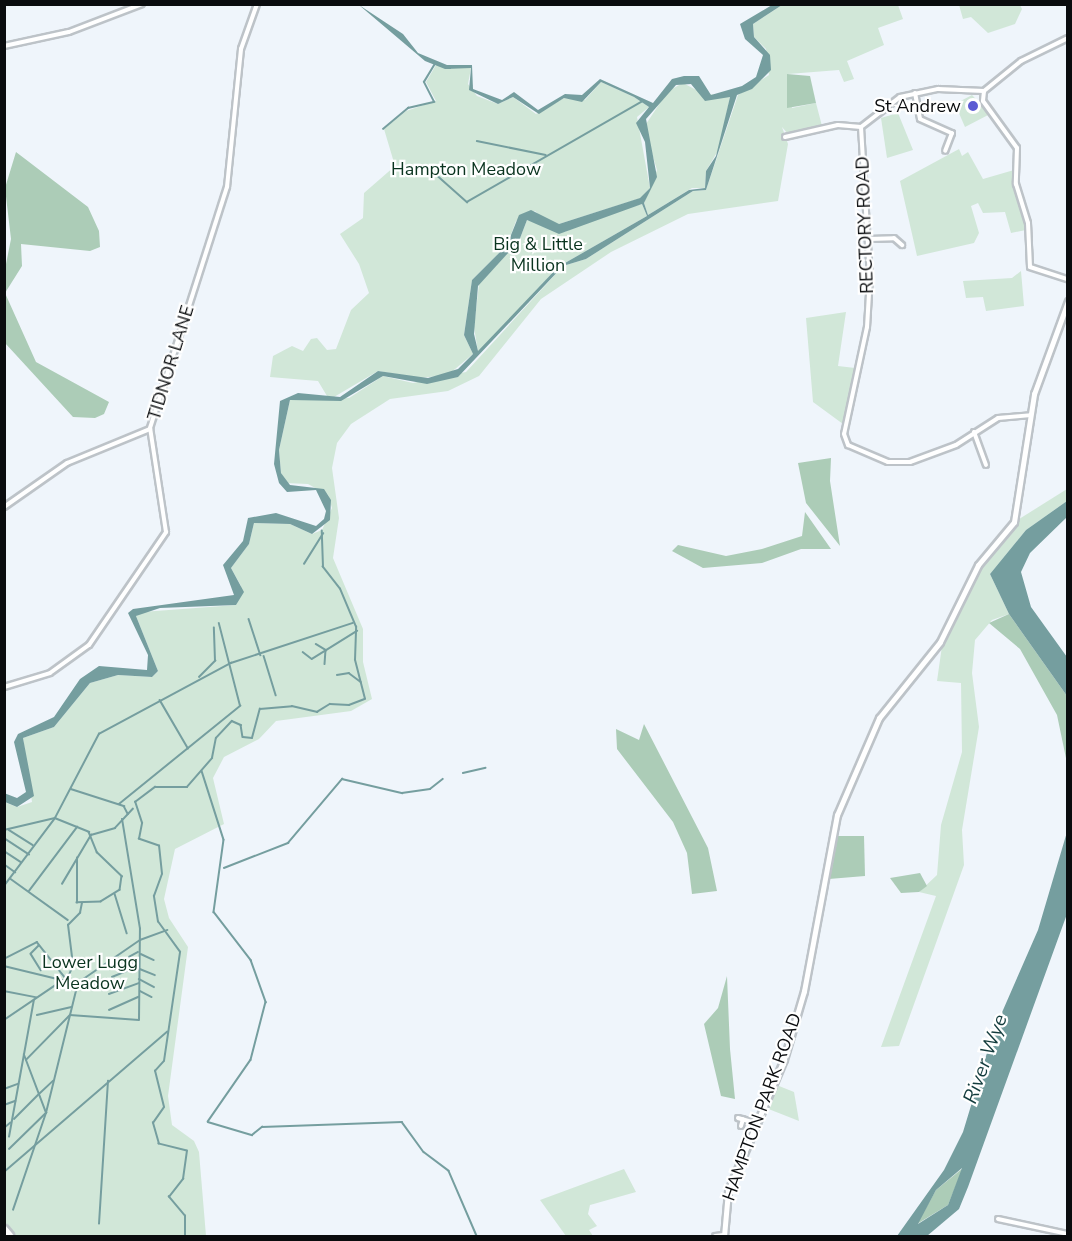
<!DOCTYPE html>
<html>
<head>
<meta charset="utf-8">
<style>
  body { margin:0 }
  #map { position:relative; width:1072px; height:1241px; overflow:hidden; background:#eff5fb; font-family:"Nunito Sans",sans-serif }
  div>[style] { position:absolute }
  .green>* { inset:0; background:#d1e7d8 }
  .forest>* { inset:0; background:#acccb7 }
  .water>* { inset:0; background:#759e9f }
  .stream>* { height:1.5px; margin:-0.75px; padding:0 0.75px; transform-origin:0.75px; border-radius:0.75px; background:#759e9f }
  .roads { filter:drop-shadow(2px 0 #bdc3c8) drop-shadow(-2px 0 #bdc3c8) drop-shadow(0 2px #bdc3c8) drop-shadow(0 -2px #bdc3c8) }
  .street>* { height:4px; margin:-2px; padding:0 2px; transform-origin:2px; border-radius:2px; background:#fff }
  .secondary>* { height:5px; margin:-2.5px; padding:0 2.5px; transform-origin:2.5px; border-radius:2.5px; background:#fff }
  .highway>* { height:8px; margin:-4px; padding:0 4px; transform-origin:4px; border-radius:4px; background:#fff }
  .dots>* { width:16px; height:16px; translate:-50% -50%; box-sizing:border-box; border:3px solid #fff; border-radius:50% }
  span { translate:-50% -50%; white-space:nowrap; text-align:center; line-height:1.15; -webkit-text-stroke:4.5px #fff; paint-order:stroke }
  .poi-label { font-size:18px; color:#0a0c0e }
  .right { translate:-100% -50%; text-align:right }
  .park-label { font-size:18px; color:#0a341f }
  .street-label { font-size:18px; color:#0a0c0e }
  .water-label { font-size:20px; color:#133c3d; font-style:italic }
  .frame { position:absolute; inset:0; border:6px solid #0a0c0e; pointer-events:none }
</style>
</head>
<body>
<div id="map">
  <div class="green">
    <div style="clip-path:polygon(782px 5px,898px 5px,903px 19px,878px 28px,884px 45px,847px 61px,854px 79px,844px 82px,839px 70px,788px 74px,792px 108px,816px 103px,822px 126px,788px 134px,782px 127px,788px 144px,778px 201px,688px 214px,611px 252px,541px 299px,479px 376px,448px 391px,390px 399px,351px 424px,337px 443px,332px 468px,339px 518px,333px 558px,363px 629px,363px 662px,372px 699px,351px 711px,276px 721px,259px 739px,224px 757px,213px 778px,224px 824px,175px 849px,164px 899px,169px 918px,188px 947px,168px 1096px,172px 1125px,194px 1141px,199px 1152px,206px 1236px,12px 1236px,5px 1227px,4px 802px,17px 807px,32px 802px,23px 738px,54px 727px,90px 683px,118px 675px,152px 677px,158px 671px,136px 616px,142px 612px,236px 605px,241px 586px,231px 568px,249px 544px,254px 523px,290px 524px,312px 534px,322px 530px,332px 508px,328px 495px,308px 484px,285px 483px,281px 473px,279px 450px,290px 400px,349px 398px,383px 376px,413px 383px,466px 372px,563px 266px,586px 259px,693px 191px,706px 190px,738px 95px,769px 75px,766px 49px,754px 37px,753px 24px)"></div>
    <div style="clip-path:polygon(959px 5px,1020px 5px,1022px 9px,1015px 24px,988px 33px,971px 17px,963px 19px)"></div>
    <div style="clip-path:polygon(436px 65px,471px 68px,468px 84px,477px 96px,498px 104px,513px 97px,536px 114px,564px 98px,585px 100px,601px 82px,634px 97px,649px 107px,637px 117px,650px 188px,641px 198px,559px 224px,547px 223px,535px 211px,516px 221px,507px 245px,472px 280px,464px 335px,473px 354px,448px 375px,420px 378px,378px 371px,334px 397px,327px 396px,318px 381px,270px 377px,273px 356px,292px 346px,303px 351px,311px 339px,317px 338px,327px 350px,336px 349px,351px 310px,369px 293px,359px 264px,340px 234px,363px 218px,364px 193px,395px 166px,384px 129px,406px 111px,436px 101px,426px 82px)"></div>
    <div style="clip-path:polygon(683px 83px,702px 93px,730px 97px,719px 149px,706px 171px,705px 188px,692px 188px,648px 215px,644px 203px,657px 170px,644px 127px,668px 91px)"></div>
    <div style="clip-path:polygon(972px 95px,990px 114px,965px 127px,955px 104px)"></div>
    <div style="clip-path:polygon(898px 113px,913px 150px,887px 158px,881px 118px)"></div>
    <div style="clip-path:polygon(959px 149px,962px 156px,968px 152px,983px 179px,1014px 170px,1026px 230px,1011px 233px,1005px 212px,983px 213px,978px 203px,971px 206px,979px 233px,974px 243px,917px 256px,900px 181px)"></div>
    <div style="clip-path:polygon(642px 204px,647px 216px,558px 267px,478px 352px,474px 327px,479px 284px,519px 241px,527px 220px,565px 232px,587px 219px)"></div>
    <div style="clip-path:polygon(1021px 271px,1024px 306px,986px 311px,983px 297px,966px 298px,963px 281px,1012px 278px)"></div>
    <div style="clip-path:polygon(846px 312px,838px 366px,855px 368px,855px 378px,843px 424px,813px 402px,806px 318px)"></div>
    <div style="clip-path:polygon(1067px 489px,1067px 501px,1026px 530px,990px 574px,1009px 614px,992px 620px,975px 640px,972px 673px,979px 727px,962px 830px,964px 865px,899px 1046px,881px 1047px,936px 896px,919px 892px,937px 875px,941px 825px,962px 752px,961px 683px,937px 681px,942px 646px,979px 567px,1016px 521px)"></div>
    <div style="clip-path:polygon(779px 1086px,794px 1092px,799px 1121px,766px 1108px)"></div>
    <div style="clip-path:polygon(624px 1169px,636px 1192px,590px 1205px,588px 1214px,597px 1226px,589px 1230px,593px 1236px,566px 1236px,540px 1200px)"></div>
  </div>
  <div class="forest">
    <div style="clip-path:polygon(787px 74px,810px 76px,816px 103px,787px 108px)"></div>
    <div style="clip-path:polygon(16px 152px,88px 207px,99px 231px,100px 247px,90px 251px,21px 244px,22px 266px,5px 293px,36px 362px,109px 402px,104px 414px,95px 418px,73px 417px,5px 343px,5px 269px,11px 239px,5px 188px)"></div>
    <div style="clip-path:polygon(831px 458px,830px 481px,840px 546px,806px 503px,798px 463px)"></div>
    <div style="clip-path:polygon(805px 512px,831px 549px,801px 549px,762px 563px,703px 568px,672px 551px,678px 545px,726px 556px,762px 549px,802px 536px)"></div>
    <div style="clip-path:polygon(1009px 614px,1067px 696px,1067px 763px,1057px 715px,1020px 649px,989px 623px)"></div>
    <div style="clip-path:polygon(644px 724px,708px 848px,717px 891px,692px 894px,687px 853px,673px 822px,617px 749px,616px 729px,639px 740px)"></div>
    <div style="clip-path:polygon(834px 836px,864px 836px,865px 876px,829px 879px)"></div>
    <div style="clip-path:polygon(920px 873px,927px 886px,919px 892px,901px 893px,890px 878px)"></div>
    <div style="clip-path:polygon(727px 976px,730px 1049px,735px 1099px,721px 1096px,704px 1024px,718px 1008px)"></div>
    <div style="clip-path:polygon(963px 1168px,948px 1205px,917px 1224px,936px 1190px)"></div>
  </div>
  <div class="water">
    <div style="clip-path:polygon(evenodd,359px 5px,403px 34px,418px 53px,447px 65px,472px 65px,473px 89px,502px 100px,514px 92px,538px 110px,565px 94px,582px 95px,600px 79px,653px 103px,672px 79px,684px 76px,699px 76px,711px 95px,742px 86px,756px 77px,763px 55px,745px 39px,740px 24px,772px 5px,782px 5px,753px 24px,754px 37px,770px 55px,771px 70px,752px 89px,737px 95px,706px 190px,693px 191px,586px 259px,563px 266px,458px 377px,427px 384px,383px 376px,341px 401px,290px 400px,279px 450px,281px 473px,290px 485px,324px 489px,331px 500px,330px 520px,312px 534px,290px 524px,254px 523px,249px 544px,231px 568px,244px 592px,236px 605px,160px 608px,136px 616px,158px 671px,152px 677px,118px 675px,90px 683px,54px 727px,23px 738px,34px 796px,17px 807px,5px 802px,4px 793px,17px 798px,26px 792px,14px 742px,18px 734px,54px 717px,80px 679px,99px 666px,147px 670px,148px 655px,128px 613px,133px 609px,234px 595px,223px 565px,243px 541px,248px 518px,276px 513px,316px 526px,324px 519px,326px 511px,316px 490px,287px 492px,279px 483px,274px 464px,280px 401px,298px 393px,340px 397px,378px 371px,428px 378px,458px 369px,473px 354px,464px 335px,472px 280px,507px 245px,519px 215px,531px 210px,559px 224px,640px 198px,650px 188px,645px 142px,636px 123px,649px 107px,634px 97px,601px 82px,582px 102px,564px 98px,539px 114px,513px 97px,498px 104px,469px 90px,471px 68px,445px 69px,425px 61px,359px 5px,691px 84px,705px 101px,730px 97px,716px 156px,706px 171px,705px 188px,689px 190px,648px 215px,644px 203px,657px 177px,646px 119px,676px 85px,691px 84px,359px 5px,642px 204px,647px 216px,558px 267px,478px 351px,474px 334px,478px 286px,519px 241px,527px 220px,559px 234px,642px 204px)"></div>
    <div style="clip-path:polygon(1067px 501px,1067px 517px,1030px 553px,1021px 572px,1031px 607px,1067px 657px,1067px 696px,1009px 614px,990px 574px,1026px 530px)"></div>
    <div style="clip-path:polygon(evenodd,1067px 832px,1067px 914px,968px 1187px,959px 1209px,927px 1236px,897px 1236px,944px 1170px,963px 1132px,993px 1033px,1038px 930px,1067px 832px,962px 1168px,948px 1205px,918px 1224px,936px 1190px,962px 1168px)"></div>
  </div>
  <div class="stream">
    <div style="left:383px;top:129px;width:33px;rotate:-40deg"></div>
    <div style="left:408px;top:108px;width:27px;rotate:-13deg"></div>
    <div style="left:434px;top:102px;width:22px;rotate:-117deg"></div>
    <div style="left:424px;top:82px;width:21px;rotate:-59deg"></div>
    <div style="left:477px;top:141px;width:70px;rotate:11.5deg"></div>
    <div style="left:430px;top:169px;width:50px;rotate:41.7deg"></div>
    <div style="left:467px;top:202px;width:201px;rotate:-29.9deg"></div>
    <div style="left:304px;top:564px;width:36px;rotate:-58deg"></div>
    <div style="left:249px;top:619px;width:38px;rotate:72deg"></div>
    <div style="left:316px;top:644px;width:12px;rotate:31deg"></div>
    <div style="left:326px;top:650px;width:14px;rotate:94deg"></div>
    <div style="left:303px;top:652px;width:11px;rotate:38deg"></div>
    <div style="left:312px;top:659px;width:53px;rotate:-31.9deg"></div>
    <div style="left:264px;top:656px;width:41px;rotate:72.9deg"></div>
    <div style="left:337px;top:675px;width:12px;rotate:-9deg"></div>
    <div style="left:349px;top:673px;width:15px;rotate:37deg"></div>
    <div style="left:199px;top:677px;width:23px;rotate:-45deg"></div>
    <div style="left:215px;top:661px;width:33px;rotate:-92deg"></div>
    <div style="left:160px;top:700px;width:56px;rotate:59.7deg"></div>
    <div style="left:202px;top:771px;width:72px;rotate:72.3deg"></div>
    <div style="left:224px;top:840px;width:73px;rotate:97.9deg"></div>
    <div style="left:214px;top:912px;width:61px;rotate:52.4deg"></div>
    <div style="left:251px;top:960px;width:45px;rotate:70.3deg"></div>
    <div style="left:266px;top:1002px;width:60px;rotate:104.5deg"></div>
    <div style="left:251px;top:1060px;width:75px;rotate:124.7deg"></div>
    <div style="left:208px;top:1122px;width:46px;rotate:16.5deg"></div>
    <div style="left:252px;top:1135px;width:13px;rotate:-39deg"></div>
    <div style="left:262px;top:1127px;width:140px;rotate:-2deg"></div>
    <div style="left:402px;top:1122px;width:37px;rotate:54deg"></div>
    <div style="left:424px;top:1152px;width:31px;rotate:37deg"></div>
    <div style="left:449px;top:1171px;width:71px;rotate:66.7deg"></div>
    <div style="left:463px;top:773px;width:23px;rotate:-13deg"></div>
    <div style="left:71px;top:789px;width:56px;rotate:17.8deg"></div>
    <div style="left:124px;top:806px;width:9px;rotate:63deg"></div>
    <div style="left:119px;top:804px;width:156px;rotate:-39deg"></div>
    <div style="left:240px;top:706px;width:85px;rotate:-104.4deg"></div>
    <div style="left:4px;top:830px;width:52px;rotate:-13.2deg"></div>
    <div style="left:55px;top:818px;width:95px;rotate:-62.4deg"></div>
    <div style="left:99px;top:734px;width:150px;rotate:-28.3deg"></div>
    <div style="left:231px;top:663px;width:128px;rotate:-18.2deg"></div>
    <div style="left:9px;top:830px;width:28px;rotate:32deg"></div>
    <div style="left:4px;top:838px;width:30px;rotate:33deg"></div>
    <div style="left:4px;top:851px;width:20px;rotate:33deg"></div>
    <div style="left:4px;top:864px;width:14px;rotate:36deg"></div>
    <div style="left:224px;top:868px;width:69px;rotate:-21.3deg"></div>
    <div style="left:288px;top:843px;width:84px;rotate:-49.8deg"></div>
    <div style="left:342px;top:779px;width:62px;rotate:13.1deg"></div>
    <div style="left:402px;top:793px;width:28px;rotate:-8deg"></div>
    <div style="left:430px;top:789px;width:16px;rotate:-38deg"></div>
    <div style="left:11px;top:879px;width:70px;rotate:35.7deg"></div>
    <div style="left:62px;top:884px;width:57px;rotate:-59.4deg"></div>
    <div style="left:91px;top:835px;width:25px;rotate:-16deg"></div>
    <div style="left:115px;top:828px;width:26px;rotate:-47deg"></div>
    <div style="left:4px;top:886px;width:85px;rotate:-53.1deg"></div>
    <div style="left:55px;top:818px;width:37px;rotate:22deg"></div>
    <div style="left:89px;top:832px;width:22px;rotate:68deg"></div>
    <div style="left:97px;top:852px;width:35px;rotate:44deg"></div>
    <div style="left:122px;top:876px;width:14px;rotate:98deg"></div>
    <div style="left:120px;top:890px;width:22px;rotate:148deg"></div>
    <div style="left:101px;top:902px;width:24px;rotate:178deg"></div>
    <div style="left:77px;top:903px;width:45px;rotate:-90deg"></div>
    <div style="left:29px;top:891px;width:80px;rotate:-53.1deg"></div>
    <div style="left:115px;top:894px;width:41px;rotate:72.9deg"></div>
    <div style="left:39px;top:946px;width:11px;rotate:135deg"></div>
    <div style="left:31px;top:954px;width:19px;rotate:58deg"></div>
    <div style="left:141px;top:954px;width:14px;rotate:25deg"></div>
    <div style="left:129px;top:957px;width:10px;rotate:-29deg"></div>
    <div style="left:4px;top:959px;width:37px;rotate:-27deg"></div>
    <div style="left:37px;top:942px;width:48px;rotate:51.7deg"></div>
    <div style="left:67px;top:980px;width:16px;rotate:-68deg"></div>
    <div style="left:73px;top:965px;width:40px;rotate:-97.1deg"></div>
    <div style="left:68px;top:925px;width:17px;rotate:-45deg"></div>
    <div style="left:80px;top:913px;width:10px;rotate:-79deg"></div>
    <div style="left:4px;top:966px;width:60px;rotate:13.6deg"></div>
    <div style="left:140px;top:969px;width:16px;rotate:22deg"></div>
    <div style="left:112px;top:977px;width:29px;rotate:-22deg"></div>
    <div style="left:139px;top:979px;width:17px;rotate:28deg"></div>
    <div style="left:4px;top:991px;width:33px;rotate:11deg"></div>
    <div style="left:140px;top:991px;width:13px;rotate:27deg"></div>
    <div style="left:109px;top:994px;width:32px;rotate:-20deg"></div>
    <div style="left:109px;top:1010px;width:32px;rotate:-24deg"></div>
    <div style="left:37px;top:1015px;width:35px;rotate:-13deg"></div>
    <div style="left:4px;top:1020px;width:71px;rotate:-34.1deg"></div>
    <div style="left:63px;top:980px;width:16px;rotate:7deg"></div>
    <div style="left:79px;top:982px;width:74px;rotate:-34.5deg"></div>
    <div style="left:140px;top:940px;width:29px;rotate:-20deg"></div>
    <div style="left:26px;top:1060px;width:63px;rotate:-45.6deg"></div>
    <div style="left:70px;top:1015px;width:69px;rotate:4.1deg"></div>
    <div style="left:139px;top:1020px;width:91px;rotate:-89.4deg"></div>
    <div style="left:140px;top:929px;width:111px;rotate:-99.3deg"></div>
    <div style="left:4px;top:1089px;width:15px;rotate:-20deg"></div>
    <div style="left:39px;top:1094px;width:19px;rotate:-43deg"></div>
    <div style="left:4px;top:1105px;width:12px;rotate:-20deg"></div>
    <div style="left:14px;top:1119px;width:34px;rotate:-45deg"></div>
    <div style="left:4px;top:1128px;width:8px;rotate:-40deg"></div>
    <div style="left:9px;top:1137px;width:139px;rotate:-79.7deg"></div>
    <div style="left:9px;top:1149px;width:52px;rotate:-44.2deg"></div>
    <div style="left:46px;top:1113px;width:134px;rotate:-76.2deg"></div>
    <div style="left:4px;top:1172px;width:215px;rotate:-40.7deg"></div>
    <div style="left:13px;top:1210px;width:102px;rotate:-71.2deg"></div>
    <div style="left:46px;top:1113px;width:62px;rotate:-110.8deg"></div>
    <div style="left:99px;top:1224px;width:143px;rotate:-86.4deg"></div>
    <div style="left:185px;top:1236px;width:20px;rotate:-90deg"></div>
    <div style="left:185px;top:1216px;width:25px;rotate:-130deg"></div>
    <div style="left:169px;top:1197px;width:23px;rotate:-52deg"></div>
    <div style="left:183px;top:1179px;width:28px;rotate:-82deg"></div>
    <div style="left:187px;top:1151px;width:29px;rotate:-166deg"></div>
    <div style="left:159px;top:1144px;width:22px;rotate:-106deg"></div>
    <div style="left:153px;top:1123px;width:19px;rotate:-55deg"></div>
    <div style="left:164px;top:1107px;width:37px;rotate:-104deg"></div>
    <div style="left:155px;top:1071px;width:13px;rotate:-48deg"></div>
    <div style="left:164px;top:1061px;width:110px;rotate:-81.6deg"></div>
    <div style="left:180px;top:952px;width:37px;rotate:-126deg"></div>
    <div style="left:158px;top:922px;width:26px;rotate:-99deg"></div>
    <div style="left:154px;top:896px;width:23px;rotate:-70deg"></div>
    <div style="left:162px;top:874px;width:28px;rotate:-96deg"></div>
    <div style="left:159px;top:846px;width:21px;rotate:-161deg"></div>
    <div style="left:139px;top:839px;width:16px;rotate:-79deg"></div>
    <div style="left:142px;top:823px;width:22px;rotate:-108deg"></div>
    <div style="left:135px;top:802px;width:25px;rotate:-37deg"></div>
    <div style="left:155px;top:787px;width:32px"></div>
    <div style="left:187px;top:787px;width:38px;rotate:-49deg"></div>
    <div style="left:212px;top:758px;width:20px;rotate:-79deg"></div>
    <div style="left:216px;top:738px;width:23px;rotate:-47deg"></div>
    <div style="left:232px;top:721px;width:10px;rotate:24deg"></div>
    <div style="left:241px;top:725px;width:12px;rotate:81deg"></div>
    <div style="left:243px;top:737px;width:9px;rotate:6deg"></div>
    <div style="left:252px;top:738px;width:30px;rotate:-75deg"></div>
    <div style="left:260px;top:709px;width:32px;rotate:-5deg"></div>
    <div style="left:292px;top:706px;width:26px;rotate:13deg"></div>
    <div style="left:317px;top:712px;width:15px;rotate:-32deg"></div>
    <div style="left:330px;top:704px;width:19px;rotate:3deg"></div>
    <div style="left:349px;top:705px;width:17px;rotate:-21deg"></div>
    <div style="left:365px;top:699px;width:40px;rotate:-104.4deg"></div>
    <div style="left:355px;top:660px;width:33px;rotate:-88deg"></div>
    <div style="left:356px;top:627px;width:41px;rotate:-112.8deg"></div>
    <div style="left:340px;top:589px;width:28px;rotate:-128deg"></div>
    <div style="left:323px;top:567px;width:36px;rotate:-92deg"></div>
  </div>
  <div class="roads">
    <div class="street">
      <div style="left:4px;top:46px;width:66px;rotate:-12.2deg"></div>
      <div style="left:69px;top:32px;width:78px;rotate:-21deg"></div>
      <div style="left:984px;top:91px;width:10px;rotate:96deg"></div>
      <div style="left:983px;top:101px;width:58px;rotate:54.1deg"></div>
      <div style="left:1017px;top:148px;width:36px;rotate:92deg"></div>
      <div style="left:1016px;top:184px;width:41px;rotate:72.9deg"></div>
      <div style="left:1028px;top:223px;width:44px;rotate:87.4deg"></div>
      <div style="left:1030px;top:267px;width:40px;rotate:18deg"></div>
      <div style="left:915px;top:93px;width:26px;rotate:79deg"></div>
      <div style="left:920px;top:119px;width:35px;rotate:24deg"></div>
      <div style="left:952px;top:133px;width:19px;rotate:111deg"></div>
      <div style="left:861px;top:127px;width:150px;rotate:86.6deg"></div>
      <div style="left:870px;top:277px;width:50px;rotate:93.4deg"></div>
      <div style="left:867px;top:327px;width:109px;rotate:102.1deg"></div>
      <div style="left:844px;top:434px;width:12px;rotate:70deg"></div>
      <div style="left:848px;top:445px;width:43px;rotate:23deg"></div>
      <div style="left:888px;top:462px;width:22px"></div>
      <div style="left:910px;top:462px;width:49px;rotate:-20.3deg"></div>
      <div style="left:956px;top:445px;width:50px;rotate:-32.7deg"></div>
      <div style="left:998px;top:418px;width:33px;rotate:-5deg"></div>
      <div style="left:861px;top:127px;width:49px;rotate:-37.6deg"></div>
      <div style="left:900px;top:97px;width:39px;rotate:-12deg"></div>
      <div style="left:938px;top:89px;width:46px;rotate:2.5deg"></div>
      <div style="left:984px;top:91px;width:48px;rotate:-39deg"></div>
      <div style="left:1021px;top:61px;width:52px;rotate:-26.1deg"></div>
      <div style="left:785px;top:137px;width:54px;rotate:-12.8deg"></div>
      <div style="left:838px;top:125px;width:23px;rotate:5deg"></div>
      <div style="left:869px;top:239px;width:25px;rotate:-2deg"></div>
      <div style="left:894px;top:238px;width:11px;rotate:41deg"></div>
      <div style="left:974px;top:432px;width:35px;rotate:70deg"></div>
      <div style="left:4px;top:507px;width:77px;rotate:-34.9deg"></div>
      <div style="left:67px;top:463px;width:90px;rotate:-22.3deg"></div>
      <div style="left:4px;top:687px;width:48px;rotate:-16.9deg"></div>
      <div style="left:50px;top:673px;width:48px;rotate:-35.7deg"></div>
      <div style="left:89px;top:645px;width:137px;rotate:-55.7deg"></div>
      <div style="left:166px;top:532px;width:105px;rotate:-98.7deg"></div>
      <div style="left:150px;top:428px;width:253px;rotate:-72.3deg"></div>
      <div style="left:227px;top:187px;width:139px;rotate:-84.2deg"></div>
      <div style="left:241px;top:49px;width:48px;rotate:-70.4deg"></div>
      <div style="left:738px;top:1118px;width:19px;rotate:16deg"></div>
      <div style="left:741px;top:1126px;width:7px;rotate:-74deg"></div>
      <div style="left:998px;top:1219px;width:72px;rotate:12.1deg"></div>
      <div style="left:715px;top:1236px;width:9px;rotate:-6deg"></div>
    </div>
    <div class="secondary">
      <div style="left:724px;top:1236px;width:45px;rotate:-84.9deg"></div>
      <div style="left:728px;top:1191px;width:143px;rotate:-67deg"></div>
      <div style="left:784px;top:1059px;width:71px;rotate:-73.6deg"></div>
      <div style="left:804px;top:991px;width:179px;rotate:-79.4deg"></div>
      <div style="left:837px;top:815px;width:106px;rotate:-66.6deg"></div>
      <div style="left:879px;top:718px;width:97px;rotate:-51.2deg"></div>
      <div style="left:940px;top:642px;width:86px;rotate:-63.7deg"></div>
      <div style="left:978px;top:565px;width:56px;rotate:-50.1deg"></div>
      <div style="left:1014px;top:522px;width:130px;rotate:-81.1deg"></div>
      <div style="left:1034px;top:394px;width:99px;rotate:-69.9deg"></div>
    </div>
    <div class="highway">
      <div style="left:4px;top:1230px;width:8px;rotate:50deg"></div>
    </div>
  </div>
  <div class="dots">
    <div style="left:973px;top:106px;background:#5c5bd3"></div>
  </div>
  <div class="poi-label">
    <span class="right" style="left:961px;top:106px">St Andrew</span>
  </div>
  <div class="park-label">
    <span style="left:466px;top:169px">Hampton Meadow</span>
    <span style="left:538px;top:255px">Big &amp; Little<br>Million</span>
    <span style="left:90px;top:973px">Lower Lugg<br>Meadow</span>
  </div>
  <div class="street-label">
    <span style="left:865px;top:225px;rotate:-92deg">RECTORY ROAD</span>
    <span style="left:171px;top:363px;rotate:-73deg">TIDNOR LANE</span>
    <span style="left:762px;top:1107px;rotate:-70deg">HAMPTON PARK ROAD</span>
  </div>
  <div class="water-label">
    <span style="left:985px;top:1059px;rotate:-70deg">River Wye</span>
  </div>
  <div class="frame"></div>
</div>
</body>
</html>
